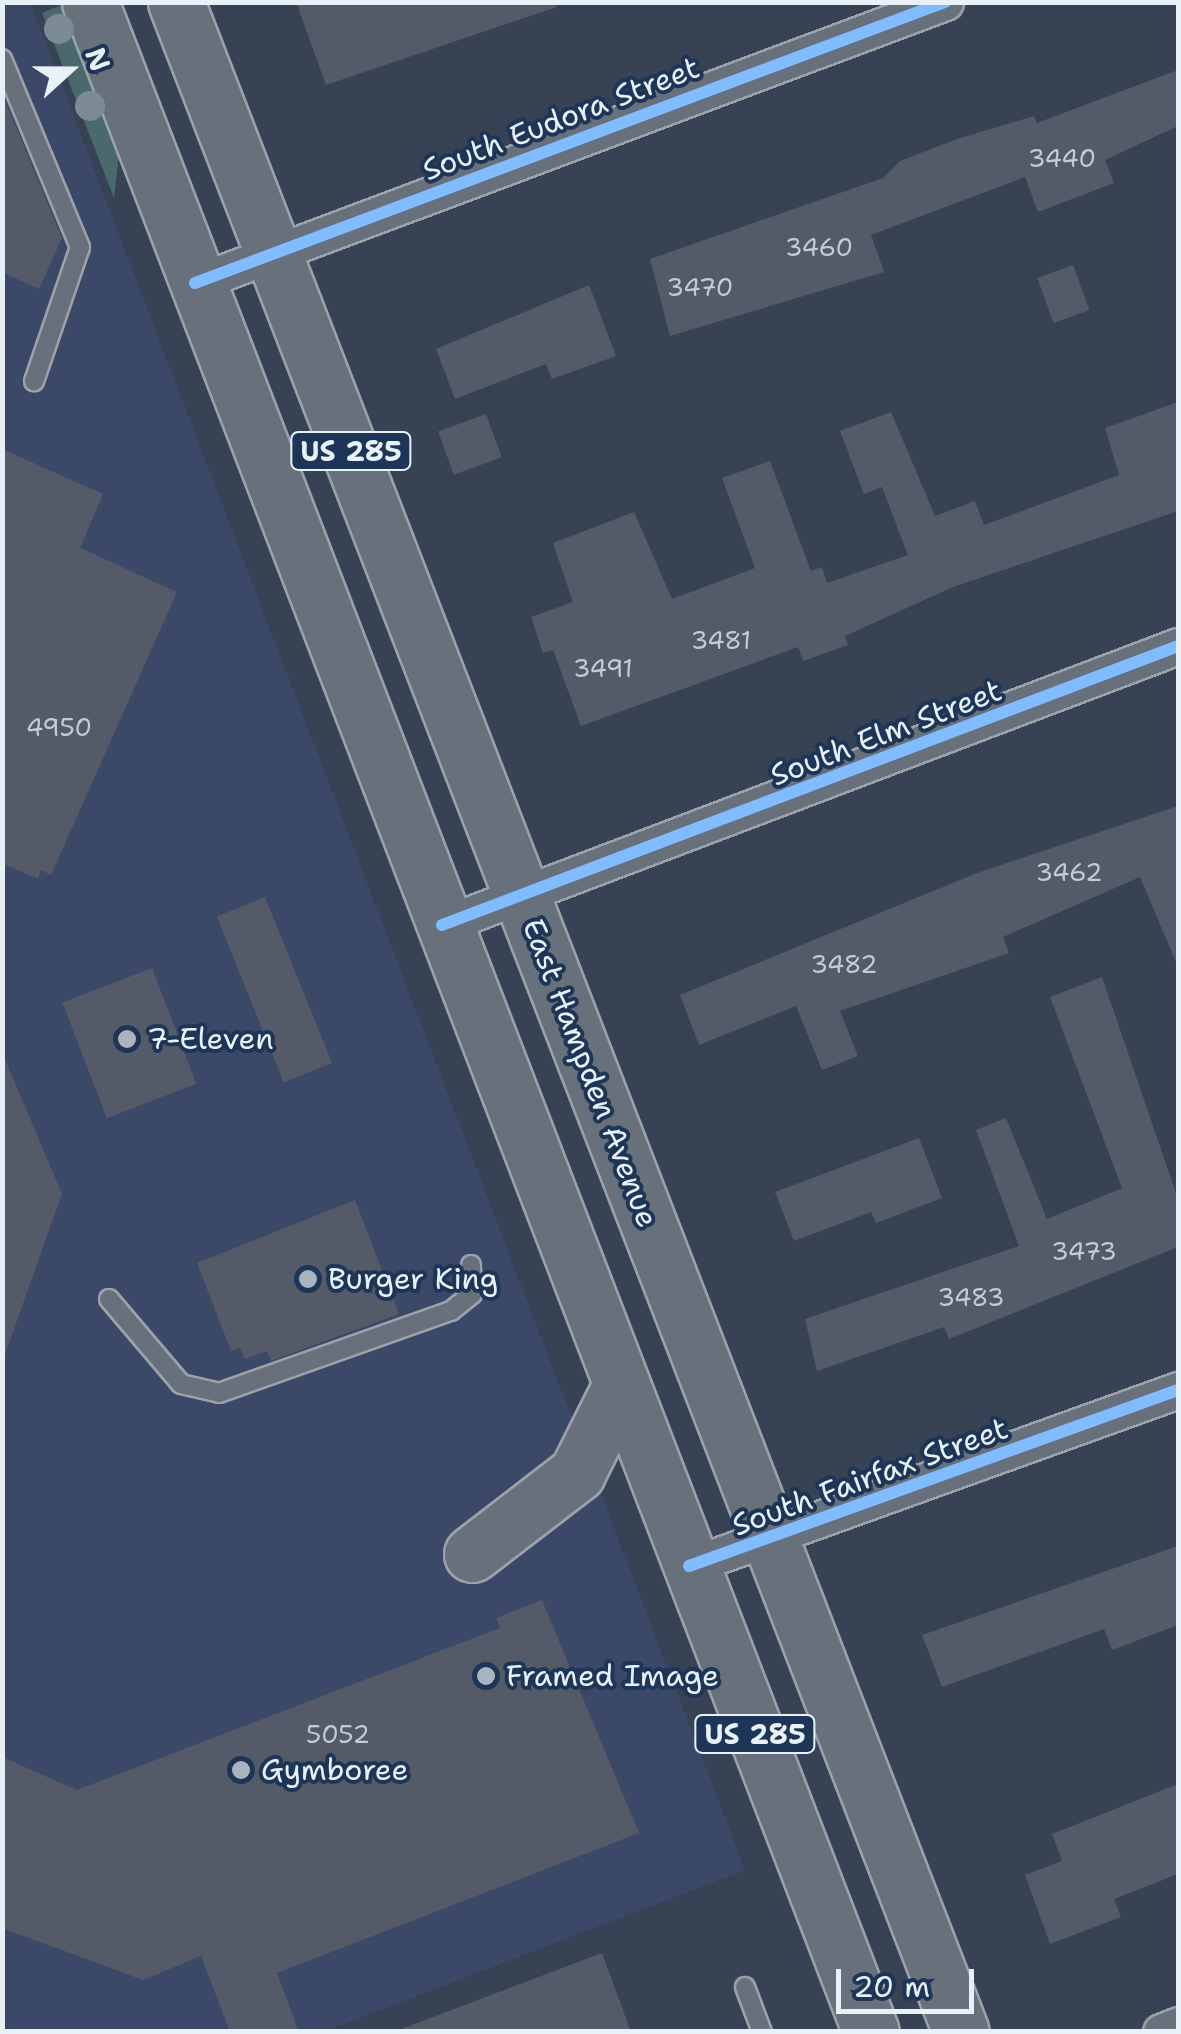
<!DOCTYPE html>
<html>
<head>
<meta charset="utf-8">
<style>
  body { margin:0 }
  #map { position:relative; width:1181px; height:2034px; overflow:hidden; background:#374254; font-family:"Shantell Sans",sans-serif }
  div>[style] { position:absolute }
  .built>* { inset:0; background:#3b4868 }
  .green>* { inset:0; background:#4a696c }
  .building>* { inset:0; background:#555a68; transform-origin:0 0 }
  .roads { filter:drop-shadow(2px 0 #9ba2ab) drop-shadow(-2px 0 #9ba2ab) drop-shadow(0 2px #9ba2ab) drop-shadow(0 -2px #9ba2ab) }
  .lane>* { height:18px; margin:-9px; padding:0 9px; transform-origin:9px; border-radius:9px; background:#68717b }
  .street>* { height:35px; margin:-17.5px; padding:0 17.5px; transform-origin:17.5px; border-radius:17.5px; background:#68717b }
  .highway>* { height:55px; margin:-27.5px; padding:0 27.5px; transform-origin:27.5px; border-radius:27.5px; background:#68717b }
  .cycleway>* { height:12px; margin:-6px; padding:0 6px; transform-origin:6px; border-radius:6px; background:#80bcff }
  .trees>* { width:30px; height:30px; margin:-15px; border-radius:50%; background:#7b8a94 }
  .dots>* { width:28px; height:28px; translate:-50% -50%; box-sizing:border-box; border:5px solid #1d3557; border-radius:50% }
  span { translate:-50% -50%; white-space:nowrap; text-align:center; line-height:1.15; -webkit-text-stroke:8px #1d3557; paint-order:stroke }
  .number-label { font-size:25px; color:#c3cbd4 }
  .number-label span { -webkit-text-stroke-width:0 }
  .shield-label span { padding:2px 8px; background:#1d3557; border:2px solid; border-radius:8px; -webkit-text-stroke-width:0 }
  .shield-label { font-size:28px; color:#e8f1f8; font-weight:700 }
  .street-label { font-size:30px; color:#e8f1f8 }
  .poi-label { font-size:30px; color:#e8f1f8 }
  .left { translate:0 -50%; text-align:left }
  .frame { position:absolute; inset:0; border:5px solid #e8f1f8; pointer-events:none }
  .north { position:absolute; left:20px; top:20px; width:100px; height:100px; -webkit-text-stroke:8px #1d3557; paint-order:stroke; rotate:69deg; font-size:28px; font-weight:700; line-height:40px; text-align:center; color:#e8f1f8 }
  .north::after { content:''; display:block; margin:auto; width:35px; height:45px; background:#e8f1f8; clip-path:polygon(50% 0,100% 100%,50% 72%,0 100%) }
  .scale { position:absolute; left:836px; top:1969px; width:138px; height:45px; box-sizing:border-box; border:5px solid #e8f1f8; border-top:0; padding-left:12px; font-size:30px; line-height:35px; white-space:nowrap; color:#e8f1f8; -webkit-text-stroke:8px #1d3557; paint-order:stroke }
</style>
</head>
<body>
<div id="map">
  <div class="built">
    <div style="clip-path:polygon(30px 2px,745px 1870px,326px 2031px,3px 2032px,2px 3px)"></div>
  </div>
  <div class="green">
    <div style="clip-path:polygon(61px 5px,119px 156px,114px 198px,42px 13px)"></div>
  </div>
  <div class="building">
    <div style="clip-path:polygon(296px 2px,556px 2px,557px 7px,326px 85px)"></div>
    <div style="clip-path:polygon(1178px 70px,1178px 126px,1105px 160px,1114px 183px,1038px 212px,1025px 177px,871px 235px,884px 272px,670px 336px,650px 259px,883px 178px,900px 161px,957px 139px,1034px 116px,1037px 123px)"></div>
    <div style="clip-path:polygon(2px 93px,62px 238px,39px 289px,2px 272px)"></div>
    <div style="left:1073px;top:265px;width:48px;height:38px;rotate:70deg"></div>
    <div style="clip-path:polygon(589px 285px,616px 356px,552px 379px,546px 364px,455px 399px,436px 349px)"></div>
    <div style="clip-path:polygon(1178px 402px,1178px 511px,953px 587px,845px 636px,848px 645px,803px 661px,798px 647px,581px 726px,553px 650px,543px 653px,531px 617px,573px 602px,553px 543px,634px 512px,672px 599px,755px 568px,722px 478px,770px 461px,811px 571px,822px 567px,827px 583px,908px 555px,882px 487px,864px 494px,840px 431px,891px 412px,935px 516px,975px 501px,984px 525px,1119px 475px,1105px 428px)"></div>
    <div style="left:486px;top:414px;width:46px;height:51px;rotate:70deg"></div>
    <div style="clip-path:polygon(2px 449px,103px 494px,80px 548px,177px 592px,51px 875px,41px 870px,38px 879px,2px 863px)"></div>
    <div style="clip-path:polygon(1178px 806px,1178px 967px,1140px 877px,1003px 937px,1009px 953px,840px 1011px,858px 1056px,822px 1070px,796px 1006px,699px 1045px,680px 995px,977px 873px)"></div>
    <div style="left:265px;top:897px;width:179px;height:52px;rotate:68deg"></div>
    <div style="left:152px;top:968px;width:124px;height:96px;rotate:69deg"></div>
    <div style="clip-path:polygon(1102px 977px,1178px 1199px,1178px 1247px,949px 1339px,944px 1327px,817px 1371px,805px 1319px,1019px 1246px,976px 1130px,1006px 1118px,1047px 1219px,1122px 1188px,1050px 997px)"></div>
    <div style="clip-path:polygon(4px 1057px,62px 1194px,3px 1360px,2px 1057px)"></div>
    <div style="clip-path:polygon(919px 1138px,942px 1198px,876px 1223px,871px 1212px,794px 1241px,775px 1192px)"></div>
    <div style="clip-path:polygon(355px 1200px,399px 1314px,271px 1361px,267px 1351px,245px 1359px,240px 1348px,231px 1351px,197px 1263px)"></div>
    <div style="clip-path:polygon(1178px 1546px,1178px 1625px,1112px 1650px,1104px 1629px,942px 1687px,922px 1635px)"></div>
    <div style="clip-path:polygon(542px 1600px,639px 1833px,277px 1973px,299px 2032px,230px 2032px,201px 1956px,143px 1980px,2px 1928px,2px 1757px,77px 1790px,500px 1628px,496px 1618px)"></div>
    <div style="clip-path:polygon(1178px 1784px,1178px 1874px,1114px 1899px,1121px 1917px,1050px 1944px,1025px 1875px,1062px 1861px,1052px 1834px)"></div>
    <div style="clip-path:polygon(602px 1953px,631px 2032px,404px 2032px,404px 2028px)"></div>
  </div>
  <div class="roads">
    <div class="lane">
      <div style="left:2px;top:59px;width:204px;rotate:67.5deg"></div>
      <div style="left:80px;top:247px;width:142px;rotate:108.9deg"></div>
      <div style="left:109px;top:1299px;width:111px;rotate:49.7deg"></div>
      <div style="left:181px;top:1384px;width:39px;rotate:13deg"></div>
      <div style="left:219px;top:1393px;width:246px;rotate:-19.5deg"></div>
      <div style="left:451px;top:1311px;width:27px;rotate:-39deg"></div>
      <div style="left:472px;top:1294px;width:29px;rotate:-92deg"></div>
      <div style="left:745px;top:1987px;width:48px;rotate:69.3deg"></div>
    </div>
    <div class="street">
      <div style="left:195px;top:283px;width:801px;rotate:-20.54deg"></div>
      <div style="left:442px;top:925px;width:787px;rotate:-20.76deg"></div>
      <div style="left:689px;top:1566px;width:520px;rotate:-19.79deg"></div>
      <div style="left:1161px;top:2032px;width:18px;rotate:-22deg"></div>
    </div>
    <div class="highway">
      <div style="left:90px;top:2px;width:2175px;rotate:68.96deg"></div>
      <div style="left:176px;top:2px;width:2176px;rotate:68.86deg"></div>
      <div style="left:472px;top:1554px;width:133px;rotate:-37.6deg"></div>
      <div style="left:577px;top:1473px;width:96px;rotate:-63.4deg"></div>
    </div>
  </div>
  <div class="cycleway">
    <div style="left:195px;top:283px;width:801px;rotate:-20.54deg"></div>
    <div style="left:442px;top:925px;width:787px;rotate:-20.76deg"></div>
    <div style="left:689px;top:1566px;width:520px;rotate:-19.79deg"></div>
  </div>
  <div class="trees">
    <div style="left:59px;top:29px"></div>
    <div style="left:90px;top:106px"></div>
  </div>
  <div class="dots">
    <div style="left:127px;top:1039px;background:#aab4bf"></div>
    <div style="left:308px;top:1279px;background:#aab4bf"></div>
    <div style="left:486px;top:1676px;background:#aab4bf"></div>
    <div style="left:241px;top:1770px;background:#aab4bf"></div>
  </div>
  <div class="number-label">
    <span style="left:1062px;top:158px">3440</span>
    <span style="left:819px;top:247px">3460</span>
    <span style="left:700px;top:287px">3470</span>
    <span style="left:721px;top:640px">3481</span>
    <span style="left:603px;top:668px">3491</span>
    <span style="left:59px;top:727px">4950</span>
    <span style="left:1069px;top:872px">3462</span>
    <span style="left:844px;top:964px">3482</span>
    <span style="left:1084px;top:1251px">3473</span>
    <span style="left:971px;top:1297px">3483</span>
    <span style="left:338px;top:1734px">5052</span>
  </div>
  <div class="shield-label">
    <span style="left:351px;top:451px">US 285</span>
    <span style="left:755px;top:1734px">US 285</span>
  </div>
  <div class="street-label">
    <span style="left:561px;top:119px;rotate:-21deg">South Eudora Street</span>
    <span style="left:886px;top:733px;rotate:-21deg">South Elm Street</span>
    <span style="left:590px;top:1073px;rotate:69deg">East Hampden Avenue</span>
    <span style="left:870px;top:1477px;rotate:-20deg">South Fairfax Street</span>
  </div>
  <div class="poi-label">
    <span class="left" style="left:147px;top:1039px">7-Eleven</span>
    <span class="left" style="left:328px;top:1279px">Burger King</span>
    <span class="left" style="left:506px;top:1676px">Framed Image</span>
    <span class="left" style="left:261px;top:1770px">Gymboree</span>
  </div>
  <div class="frame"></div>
  <div class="north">N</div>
  <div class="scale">20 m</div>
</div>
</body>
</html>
